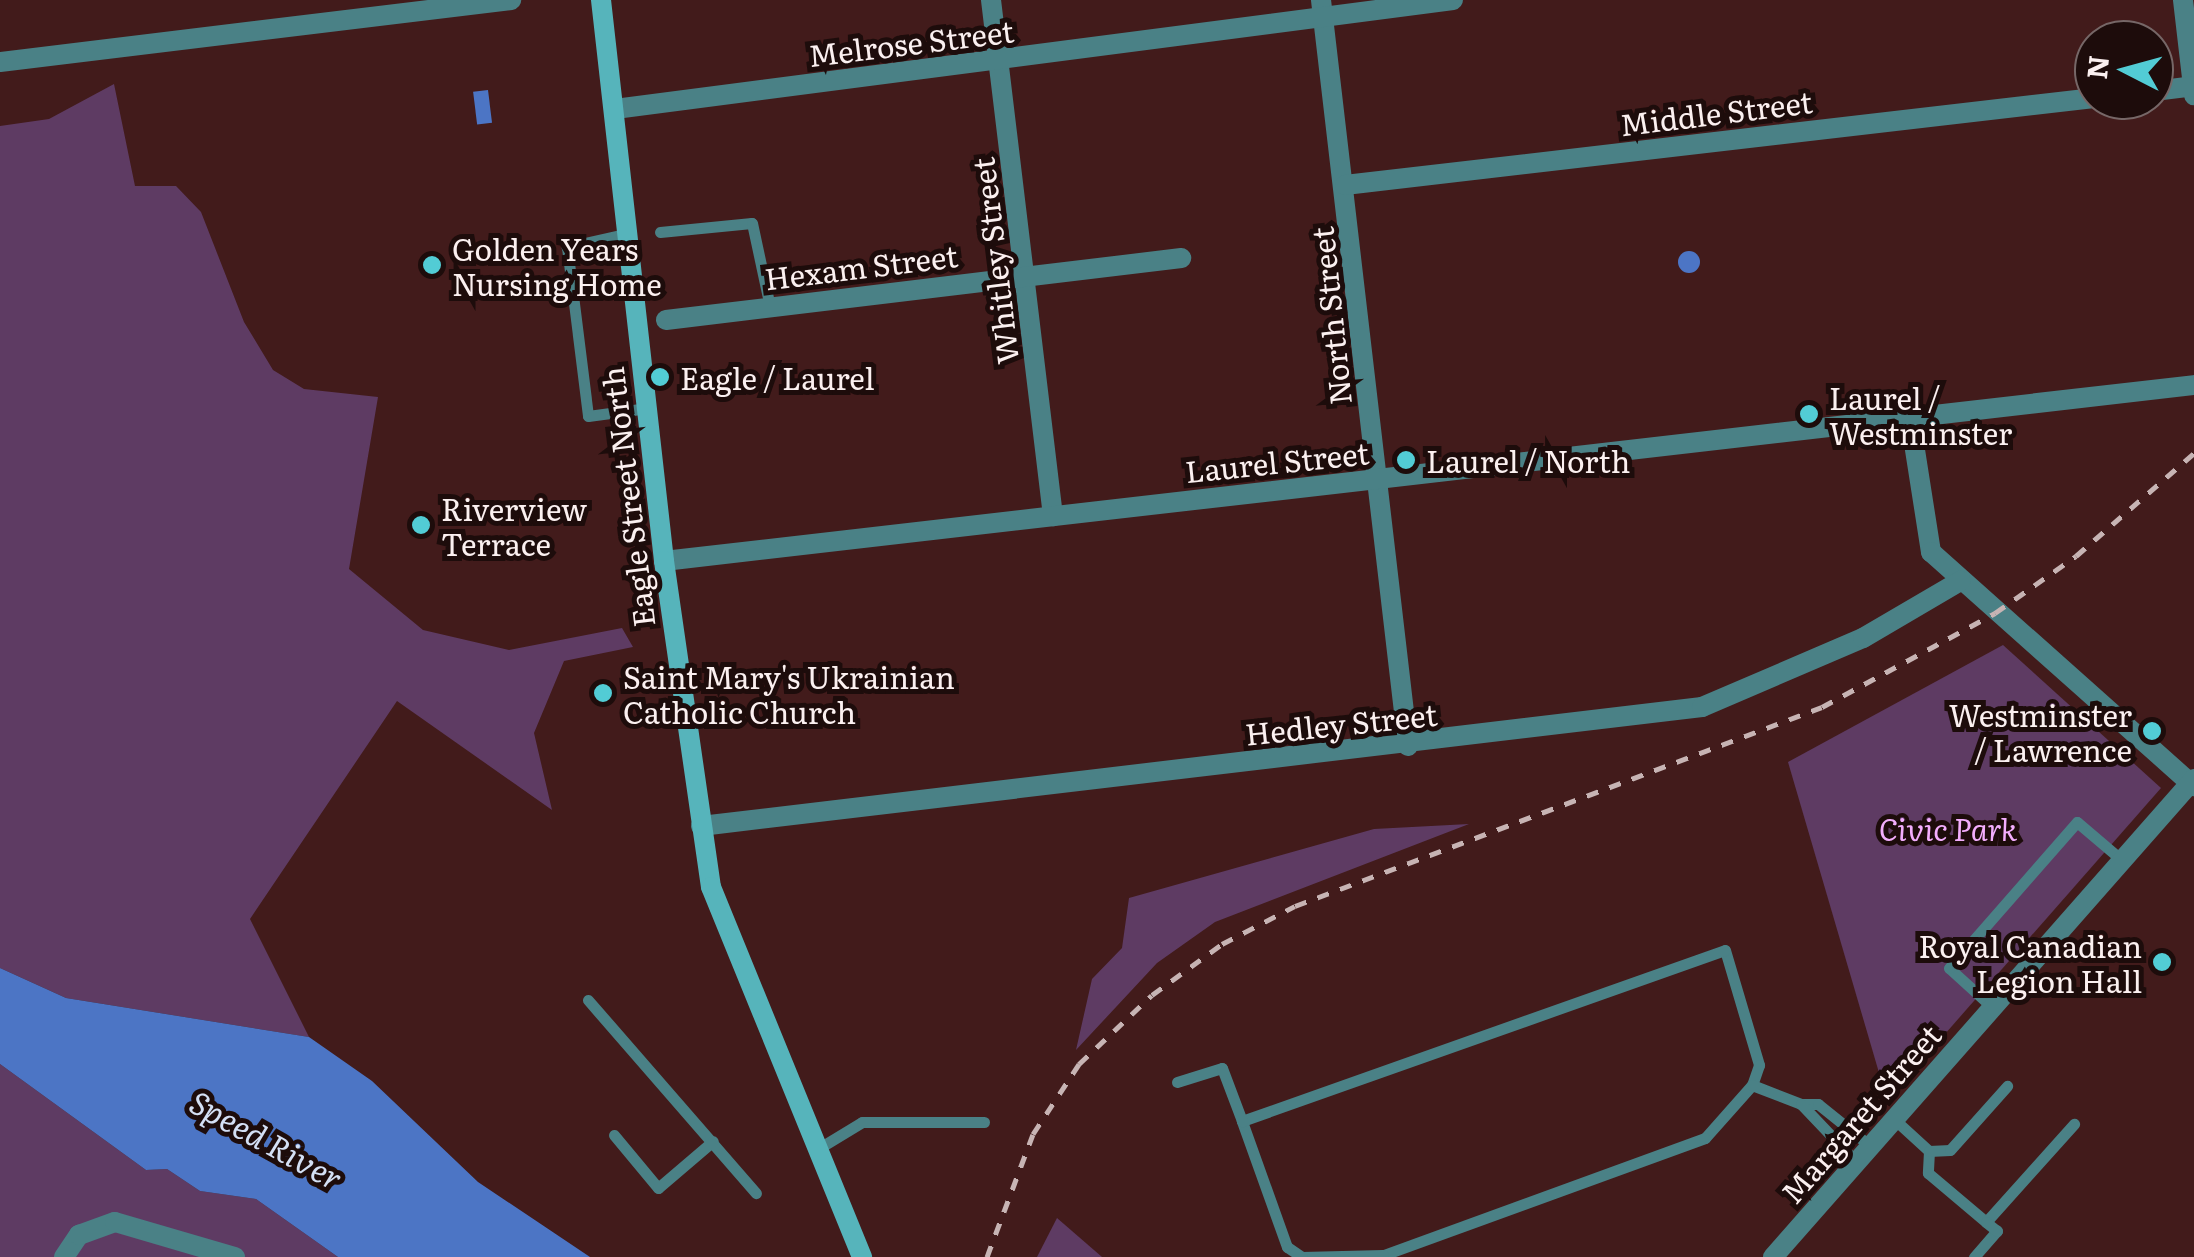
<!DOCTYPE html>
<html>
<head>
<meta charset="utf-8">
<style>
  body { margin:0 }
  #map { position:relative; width:2194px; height:1257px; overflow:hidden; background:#421b1b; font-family:Literata,serif }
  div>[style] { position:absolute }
  .green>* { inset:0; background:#5e3b63 }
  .water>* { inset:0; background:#4c75c5; transform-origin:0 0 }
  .round { border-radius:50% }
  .lane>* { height:11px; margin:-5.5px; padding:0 5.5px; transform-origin:5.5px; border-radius:5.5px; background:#4a8186 }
  .street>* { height:20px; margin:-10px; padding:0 10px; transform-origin:10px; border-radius:10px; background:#4a8186 }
  .secondary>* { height:20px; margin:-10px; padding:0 10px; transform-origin:10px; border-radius:10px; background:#56b4bb }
  .rail>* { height:5px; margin-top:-2.5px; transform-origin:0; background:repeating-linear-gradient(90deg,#c7b4b4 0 12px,transparent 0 24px) }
  .dots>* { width:28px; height:28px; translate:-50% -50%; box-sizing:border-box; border:5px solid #1d0c0b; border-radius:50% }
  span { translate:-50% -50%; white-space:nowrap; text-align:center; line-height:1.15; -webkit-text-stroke:10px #1d0c0b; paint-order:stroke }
  .street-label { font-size:30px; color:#fbf0f0 }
  .poi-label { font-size:30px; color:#fbf0f0 }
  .left { translate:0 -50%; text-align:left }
  .right { translate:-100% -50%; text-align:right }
  .park-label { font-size:30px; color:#f3aefd; font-style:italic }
  .water-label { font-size:32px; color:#d4e0f5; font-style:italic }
  .north { position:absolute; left:2074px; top:20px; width:100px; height:100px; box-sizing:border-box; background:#1d0c0b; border:2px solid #766767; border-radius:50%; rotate:276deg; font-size:28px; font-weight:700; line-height:40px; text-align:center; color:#fbf0f0 }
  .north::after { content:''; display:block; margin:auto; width:35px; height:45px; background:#52ccd5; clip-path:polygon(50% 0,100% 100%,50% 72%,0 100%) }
</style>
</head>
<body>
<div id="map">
  <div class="green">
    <div style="clip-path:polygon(114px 84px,135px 186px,176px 186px,201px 212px,244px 322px,273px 370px,304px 389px,378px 397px,349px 569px,423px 630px,509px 650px,622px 628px,633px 647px,564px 661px,534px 733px,552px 810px,397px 701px,250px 919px,309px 1037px,66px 998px,0 968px,0 126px,49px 119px)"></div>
    <div style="clip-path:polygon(2003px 645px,2161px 788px,1887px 1100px,1788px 762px)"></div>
    <div style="clip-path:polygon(1469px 824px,1215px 922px,1157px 963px,1076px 1050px,1092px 979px,1122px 948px,1129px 898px,1374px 829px)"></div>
    <div style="clip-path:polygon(0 1064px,146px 1170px,167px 1169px,200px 1191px,256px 1199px,338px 1257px,0 1257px)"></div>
    <div style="clip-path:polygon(1057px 1218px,1102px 1257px,1037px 1257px)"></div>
  </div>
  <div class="water">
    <div style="left:488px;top:90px;width:33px;height:15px;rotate:83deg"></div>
    <div class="round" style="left:1678px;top:251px;width:22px;height:22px"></div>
    <div style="clip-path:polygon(0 968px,66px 998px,309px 1037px,372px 1081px,478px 1182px,590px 1257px,338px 1257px,256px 1199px,200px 1191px,167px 1169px,146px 1170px,0 1064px)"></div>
  </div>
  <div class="lane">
    <div style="left:660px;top:232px;width:92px;rotate:-5.6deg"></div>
    <div style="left:752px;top:223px;width:86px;rotate:77.9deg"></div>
    <div style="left:629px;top:233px;width:64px;rotate:167.3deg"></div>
    <div style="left:567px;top:247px;width:170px;rotate:82.9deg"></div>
    <div style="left:588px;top:416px;width:60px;rotate:-7.7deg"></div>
    <div style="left:1725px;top:950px;width:120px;rotate:73.5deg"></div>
    <div style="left:1759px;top:1065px;width:21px;rotate:109deg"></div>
    <div style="left:1752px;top:1085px;width:71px;rotate:131.6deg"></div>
    <div style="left:1705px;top:1138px;width:343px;rotate:160deg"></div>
    <div style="left:1383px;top:1255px;width:81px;rotate:178.6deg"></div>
    <div style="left:1302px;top:1257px;width:18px;rotate:-146deg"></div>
    <div style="left:1287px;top:1247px;width:134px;rotate:-109.7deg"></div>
    <div style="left:1242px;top:1121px;width:512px;rotate:-19.5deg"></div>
    <div style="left:588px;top:1000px;width:256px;rotate:49deg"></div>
    <div style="left:1993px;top:1008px;width:59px;rotate:-137.7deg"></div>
    <div style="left:1949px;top:968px;width:194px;rotate:-48.8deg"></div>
    <div style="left:2077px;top:822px;width:62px;rotate:40.4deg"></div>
    <div style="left:1177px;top:1082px;width:47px;rotate:-17.3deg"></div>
    <div style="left:1222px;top:1068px;width:57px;rotate:69.3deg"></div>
    <div style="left:1752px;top:1085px;width:53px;rotate:21.2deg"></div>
    <div style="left:1801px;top:1104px;width:17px"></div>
    <div style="left:1818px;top:1104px;width:65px;rotate:38.8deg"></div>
    <div style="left:1801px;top:1104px;width:79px;rotate:46.5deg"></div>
    <div style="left:1894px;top:1119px;width:47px;rotate:42.4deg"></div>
    <div style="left:1929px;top:1151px;width:22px;rotate:93deg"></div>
    <div style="left:1928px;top:1173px;width:76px;rotate:40.2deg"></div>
    <div style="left:1986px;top:1222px;width:132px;rotate:-48.1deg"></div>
    <div style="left:614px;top:1135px;width:69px;rotate:50.3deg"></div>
    <div style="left:658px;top:1188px;width:72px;rotate:-40.5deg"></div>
    <div style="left:816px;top:1150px;width:54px;rotate:-31.3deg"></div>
    <div style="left:862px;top:1122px;width:122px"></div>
    <div style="left:1929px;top:1151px;width:21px;rotate:-3deg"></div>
    <div style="left:1950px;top:1150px;width:86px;rotate:-48.3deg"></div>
    <div style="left:1974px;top:1257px;width:35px;rotate:-49deg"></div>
    <div style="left:1997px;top:1231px;width:14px;rotate:-141deg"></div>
  </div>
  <div class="street">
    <div style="left:991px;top:0;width:520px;rotate:83.15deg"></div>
    <div style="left:1321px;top:0;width:751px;rotate:83.35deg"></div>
    <div style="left:2183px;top:0;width:96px;rotate:83.4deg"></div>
    <div style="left:0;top:62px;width:515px;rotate:-6.92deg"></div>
    <div style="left:2154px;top:91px;width:39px;rotate:-7deg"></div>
    <div style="left:615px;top:109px;width:845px;rotate:-7.41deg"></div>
    <div style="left:1345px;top:185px;width:754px;rotate:-6.63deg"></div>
    <div style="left:666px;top:320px;width:519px;rotate:-6.86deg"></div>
    <div style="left:1910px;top:418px;width:136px;rotate:81.1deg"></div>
    <div style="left:1931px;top:552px;width:352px;rotate:41.7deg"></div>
    <div style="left:664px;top:561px;width:1540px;rotate:-6.56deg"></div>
    <div style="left:701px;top:826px;width:1008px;rotate:-6.78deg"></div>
    <div style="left:1702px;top:707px;width:175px;rotate:-23.2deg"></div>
    <div style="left:1863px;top:638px;width:113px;rotate:-30.4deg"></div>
    <div style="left:64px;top:1257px;width:27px;rotate:-56deg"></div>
    <div style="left:79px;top:1235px;width:38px;rotate:-20deg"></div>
    <div style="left:115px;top:1222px;width:125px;rotate:16.3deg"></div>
    <div style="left:1773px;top:1257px;width:637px;rotate:-48.63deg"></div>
  </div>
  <div class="secondary">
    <div style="left:601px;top:0;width:565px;rotate:83.59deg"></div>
    <div style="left:664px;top:561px;width:329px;rotate:81.8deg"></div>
    <div style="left:711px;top:887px;width:400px;rotate:67.8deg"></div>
  </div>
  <div class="rail">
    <div style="left:987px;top:1257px;width:131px;rotate:-69.5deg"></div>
    <div style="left:1033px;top:1134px;width:84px;rotate:-56.7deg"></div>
    <div style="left:1079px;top:1064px;width:100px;rotate:-43.4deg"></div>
    <div style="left:1152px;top:995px;width:87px;rotate:-36.1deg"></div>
    <div style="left:1222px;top:944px;width:82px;rotate:-27.5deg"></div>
    <div style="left:1295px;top:906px;width:563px;rotate:-20.69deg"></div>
    <div style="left:1822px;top:707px;width:197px;rotate:-28.5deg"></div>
    <div style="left:1995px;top:613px;width:99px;rotate:-35.1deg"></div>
    <div style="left:2076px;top:556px;width:157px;rotate:-41.1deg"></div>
  </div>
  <div class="dots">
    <div style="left:432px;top:265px;background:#52ccd5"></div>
    <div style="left:660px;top:377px;background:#52ccd5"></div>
    <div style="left:1809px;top:414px;background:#52ccd5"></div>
    <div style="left:1406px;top:460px;background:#52ccd5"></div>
    <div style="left:421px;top:525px;background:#52ccd5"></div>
    <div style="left:603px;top:693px;background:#52ccd5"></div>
    <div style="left:2152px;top:731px;background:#52ccd5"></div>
    <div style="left:2162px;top:962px;background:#52ccd5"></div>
  </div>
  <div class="street-label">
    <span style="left:911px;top:42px;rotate:-7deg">Melrose Street</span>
    <span style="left:1716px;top:112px;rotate:-7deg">Middle Street</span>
    <span style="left:994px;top:261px;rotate:-97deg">Whitley Street</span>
    <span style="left:861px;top:266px;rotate:-7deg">Hexam Street</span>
    <span style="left:1330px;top:316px;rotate:-96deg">North Street</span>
    <span style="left:1277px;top:461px;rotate:-6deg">Laurel Street</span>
    <span style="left:627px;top:497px;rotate:-97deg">Eagle Street North</span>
    <span style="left:1341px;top:723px;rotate:-6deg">Hedley Street</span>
    <span style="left:1860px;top:1113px;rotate:-49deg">Margaret Street</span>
  </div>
  <div class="poi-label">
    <span class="left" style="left:452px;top:265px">Golden Years<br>Nursing Home</span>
    <span class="left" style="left:680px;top:377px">Eagle / Laurel</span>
    <span class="left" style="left:1829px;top:414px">Laurel /<br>Westminster</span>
    <span class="left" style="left:1426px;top:460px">Laurel / North</span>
    <span class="left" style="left:441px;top:525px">Riverview<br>Terrace</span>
    <span class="left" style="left:623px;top:693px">Saint Mary's Ukrainian<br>Catholic Church</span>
    <span class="right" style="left:2132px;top:731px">Westminster<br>/ Lawrence</span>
    <span class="right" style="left:2142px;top:962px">Royal Canadian<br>Legion Hall</span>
  </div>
  <div class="park-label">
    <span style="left:1948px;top:828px">Civic Park</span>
  </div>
  <div class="water-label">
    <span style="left:267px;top:1139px;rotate:29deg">Speed River</span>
  </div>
  <div class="north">N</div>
</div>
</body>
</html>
